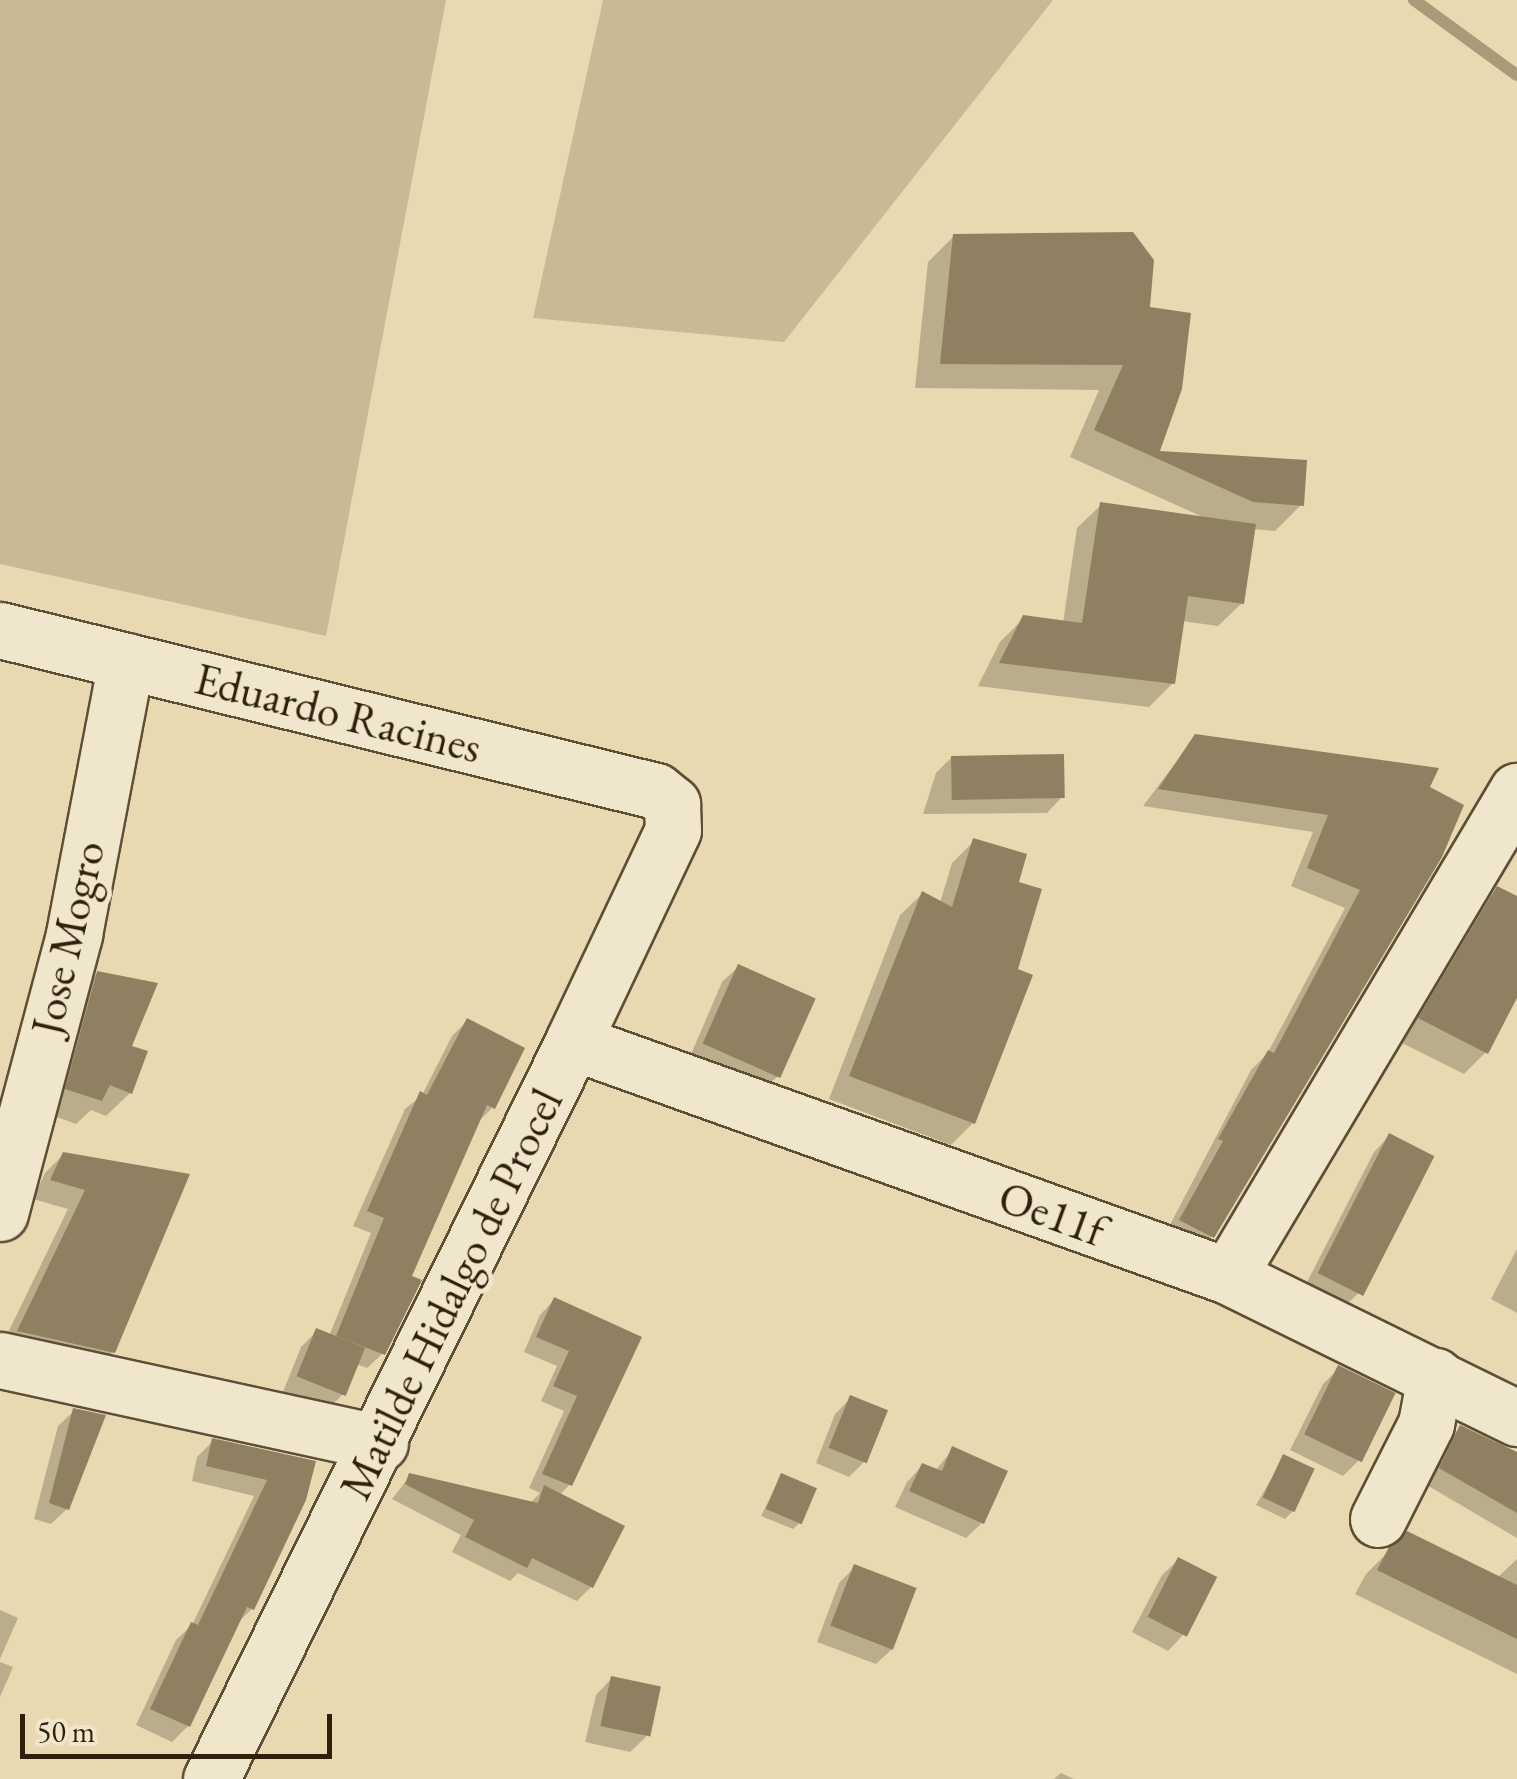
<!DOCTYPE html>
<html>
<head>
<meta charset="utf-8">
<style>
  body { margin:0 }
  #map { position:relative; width:1517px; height:1779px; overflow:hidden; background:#e8d9b0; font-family:"EB Garamond",serif }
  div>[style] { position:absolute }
  .green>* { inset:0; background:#c9b994 }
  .shadow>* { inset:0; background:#0003 }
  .stream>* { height:12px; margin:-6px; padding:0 6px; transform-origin:6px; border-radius:6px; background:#a99a79 }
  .building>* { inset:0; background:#8f8062; transform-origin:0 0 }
  .roads { filter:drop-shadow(2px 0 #5d4e36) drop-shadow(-2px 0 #5d4e36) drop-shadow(0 2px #5d4e36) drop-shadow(0 -2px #5d4e36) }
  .minor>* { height:55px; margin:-27.5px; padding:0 27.5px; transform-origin:27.5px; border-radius:27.5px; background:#f0e6cc }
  span { translate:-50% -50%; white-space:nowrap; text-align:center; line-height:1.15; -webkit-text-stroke:10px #f0e6cc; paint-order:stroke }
  .street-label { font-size:45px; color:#2f1f0d }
  .scale { position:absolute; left:20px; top:1714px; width:312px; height:45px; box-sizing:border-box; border:5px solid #2f1f0d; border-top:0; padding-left:12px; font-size:30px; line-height:35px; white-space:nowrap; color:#2f1f0d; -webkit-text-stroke:8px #f0e6cc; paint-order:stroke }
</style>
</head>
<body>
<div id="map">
  <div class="green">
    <div style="clip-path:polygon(0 0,446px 0,326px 636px,0 564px)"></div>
    <div style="clip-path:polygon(603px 0,1053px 0,784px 342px,533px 318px)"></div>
  </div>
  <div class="shadow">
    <div style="clip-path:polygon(954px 236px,1148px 309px,1157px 453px,1301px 505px,1275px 531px,1253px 529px,1242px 603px,1218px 626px,1182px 621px,1173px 683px,1149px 707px,978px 686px,1000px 642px,1024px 618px,1063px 623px,1077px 528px,1101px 505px,1205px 518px,1070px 457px,1099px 390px,915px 388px,928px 262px)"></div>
    <div style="clip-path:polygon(1196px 736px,1426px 788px,1212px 1236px,1195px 1254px,1163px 1238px,1251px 1070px,1267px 1054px,1345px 908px,1291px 886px,1313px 832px,1143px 806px)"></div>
    <div style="clip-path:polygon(952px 757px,1062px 797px,1047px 813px,923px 814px,936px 773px)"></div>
    <div style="clip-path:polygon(974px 841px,1016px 883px,973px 1123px,951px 1145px,829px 1099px,900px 915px,922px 894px,940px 903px,952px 863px)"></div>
    <div style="clip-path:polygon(1497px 889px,1517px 899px,1517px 992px,1485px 1053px,1464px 1074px,1398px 1041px,1476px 911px)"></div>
    <div style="clip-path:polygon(738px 967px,778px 1076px,762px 1091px,689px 1059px,722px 982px)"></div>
    <div style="clip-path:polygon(97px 973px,128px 1047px,130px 1093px,106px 1116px,91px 1110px,76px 1124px,43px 1112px,74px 997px)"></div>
    <div style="clip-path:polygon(467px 1021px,493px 1107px,477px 1123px,409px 1277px,383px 1353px,367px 1368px,356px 1364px,343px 1394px,327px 1410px,283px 1392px,301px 1347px,317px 1331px,329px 1336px,371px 1233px,353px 1226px,405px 1109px,422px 1095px,452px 1036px)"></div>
    <div style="clip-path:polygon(1389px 1136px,1363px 1289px,1347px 1304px,1305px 1286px,1374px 1152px)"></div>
    <div style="clip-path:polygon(64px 1154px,187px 1176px,113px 1352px,94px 1371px,0 1349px,68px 1209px,33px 1199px,45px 1173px)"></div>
    <div style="clip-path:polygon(1517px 1249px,1517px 1313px,1491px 1299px)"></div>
    <div style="clip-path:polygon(554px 1300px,638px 1338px,570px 1484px,559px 1496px,591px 1587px,577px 1601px,518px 1573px,510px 1581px,452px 1552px,461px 1535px,392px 1499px,410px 1476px,530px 1503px,540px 1493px,529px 1488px,564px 1411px,541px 1401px,557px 1366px,524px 1352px,540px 1315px)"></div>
    <div style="clip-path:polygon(1339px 1368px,1359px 1460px,1343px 1476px,1290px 1450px,1323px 1384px)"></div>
    <div style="clip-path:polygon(851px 1398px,865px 1461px,849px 1477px,816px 1463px,835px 1414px)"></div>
    <div style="clip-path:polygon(74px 1411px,67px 1509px,51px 1524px,34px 1519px,58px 1426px)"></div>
    <div style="clip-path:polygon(1460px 1428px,1517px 1458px,1517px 1538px,1425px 1484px,1444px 1443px)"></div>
    <div style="clip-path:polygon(213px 1441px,313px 1463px,252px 1609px,236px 1624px,188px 1726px,172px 1742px,136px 1725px,176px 1640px,192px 1625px,254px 1496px,192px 1481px,197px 1457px)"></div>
    <div style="clip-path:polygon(953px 1449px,982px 1523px,966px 1538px,895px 1507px,907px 1482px,922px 1466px,935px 1471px)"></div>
    <div style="clip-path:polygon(1284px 1457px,1292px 1512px,1285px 1519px,1256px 1505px)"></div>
    <div style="clip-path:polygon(781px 1476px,801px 1522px,793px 1529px,761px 1516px)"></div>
    <div style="clip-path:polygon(1391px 1549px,1497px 1578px,1517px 1559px,1517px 1674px,1355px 1594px,1366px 1574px)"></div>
    <div style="clip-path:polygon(1178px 1560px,1183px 1635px,1168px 1651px,1132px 1632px,1162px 1575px)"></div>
    <div style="clip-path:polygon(855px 1567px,892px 1649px,876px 1664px,817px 1642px,839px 1583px)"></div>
    <div style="clip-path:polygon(0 1610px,18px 1618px,0 1659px)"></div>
    <div style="clip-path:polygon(0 1662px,13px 1667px,0 1697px)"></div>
    <div style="clip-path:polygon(611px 1679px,646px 1737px,630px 1752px,585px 1742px,596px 1695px)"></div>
    <div style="clip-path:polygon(1061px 1773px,1074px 1779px,1054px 1779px)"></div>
  </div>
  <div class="stream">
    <div style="left:1414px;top:0;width:127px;rotate:36.1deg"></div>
  </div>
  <div class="building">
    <div style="clip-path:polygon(1133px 232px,1154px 260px,1150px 307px,1191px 313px,1182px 389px,1160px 451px,1307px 460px,1304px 506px,1253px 502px,1094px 430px,1123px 365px,940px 364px,953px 234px)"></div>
    <div style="clip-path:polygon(1100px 502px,1256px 524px,1244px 604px,1188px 596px,1175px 684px,999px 663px,1023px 615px,1082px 623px)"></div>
    <div style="clip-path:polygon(1195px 734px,1439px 768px,1430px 787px,1464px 805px,1442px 857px,1214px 1238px,1179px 1220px,1223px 1141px,1218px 1139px,1268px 1050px,1274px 1053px,1360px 890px,1307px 868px,1328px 815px,1158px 789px)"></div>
    <div style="left:1064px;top:754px;width:44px;height:113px;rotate:89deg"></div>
    <div style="clip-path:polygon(973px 838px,1027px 854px,1019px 882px,1042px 889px,1018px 969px,1033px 975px,975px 1124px,849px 1076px,922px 891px,952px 907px)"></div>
    <div style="clip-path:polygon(1497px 886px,1517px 896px,1517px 998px,1488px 1054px,1418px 1018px)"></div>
    <div style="left:738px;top:964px;width:85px;height:87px;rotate:24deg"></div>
    <div style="clip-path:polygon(97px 971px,158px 983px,132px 1046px,148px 1051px,132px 1094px,110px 1085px,102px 1101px,65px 1089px)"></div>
    <div style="clip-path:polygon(467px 1018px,525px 1048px,495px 1109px,487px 1105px,412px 1276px,422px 1280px,385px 1355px,336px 1336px,384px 1218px,367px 1211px,420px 1091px,427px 1095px)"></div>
    <div style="left:1389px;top:1133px;width:51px;height:157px;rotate:27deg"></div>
    <div style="clip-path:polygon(63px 1152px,190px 1174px,115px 1353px,17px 1331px,85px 1190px,50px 1180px)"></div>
    <div style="clip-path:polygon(554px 1297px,642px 1337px,572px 1486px,542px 1474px,577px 1396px,553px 1386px,569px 1351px,536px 1337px)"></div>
    <div style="left:316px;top:1328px;width:53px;height:52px;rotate:22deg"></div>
    <div style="left:1338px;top:1365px;width:64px;height:77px;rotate:26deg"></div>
    <div style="left:850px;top:1395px;width:41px;height:57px;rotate:22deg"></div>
    <div style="clip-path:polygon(73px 1408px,106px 1415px,69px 1510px,49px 1503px)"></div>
    <div style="clip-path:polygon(1460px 1425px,1517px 1452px,1517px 1513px,1439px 1468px)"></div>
    <div style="clip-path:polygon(212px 1438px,316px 1461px,306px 1500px,254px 1610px,247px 1607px,190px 1727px,150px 1709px,191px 1622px,198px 1625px,267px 1480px,206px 1466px)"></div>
    <div style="clip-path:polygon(952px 1446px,1008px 1471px,984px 1524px,909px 1491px,922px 1463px,942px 1471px)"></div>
    <div style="left:1283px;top:1454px;width:35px;height:48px;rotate:25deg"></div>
    <div style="clip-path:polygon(409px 1473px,538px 1503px,544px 1485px,625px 1526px,593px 1588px,532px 1558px,527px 1568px,465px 1537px,474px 1520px,405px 1484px)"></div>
    <div style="left:781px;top:1473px;width:39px;height:39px;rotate:23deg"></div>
    <div style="clip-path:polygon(1407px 1531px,1517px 1585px,1517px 1639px,1377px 1570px,1389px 1547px)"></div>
    <div style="left:1178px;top:1557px;width:44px;height:67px;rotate:27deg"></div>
    <div style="left:854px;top:1564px;width:67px;height:66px;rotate:21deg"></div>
    <div style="left:611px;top:1676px;width:51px;height:51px;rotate:12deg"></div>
  </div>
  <div class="roads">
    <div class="minor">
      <div style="left:0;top:630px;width:675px;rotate:13.79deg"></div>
      <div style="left:656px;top:791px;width:21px;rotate:39deg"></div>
      <div style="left:672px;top:804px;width:26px;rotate:88deg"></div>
      <div style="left:673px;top:830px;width:234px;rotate:115.3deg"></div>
      <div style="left:573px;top:1042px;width:821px;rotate:116.16deg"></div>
      <div style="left:573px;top:1042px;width:696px;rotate:19.66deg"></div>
      <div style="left:1228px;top:1276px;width:322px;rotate:26.2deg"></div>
      <div style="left:0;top:1213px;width:289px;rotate:-75.1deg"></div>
      <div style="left:74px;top:934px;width:278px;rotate:-79.2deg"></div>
      <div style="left:1228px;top:1276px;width:565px;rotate:-59.21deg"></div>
      <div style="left:0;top:1360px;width:389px;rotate:12.3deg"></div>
      <div style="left:1378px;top:1519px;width:106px;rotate:-63.2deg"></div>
      <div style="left:1426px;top:1424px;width:49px;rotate:-79.4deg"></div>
    </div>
  </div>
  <div class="street-label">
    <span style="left:338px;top:713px;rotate:14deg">Eduardo Racines</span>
    <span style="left:68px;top:938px;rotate:-77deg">Jose Mogro</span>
    <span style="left:1052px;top:1214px;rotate:20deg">Oe11f</span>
    <span style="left:451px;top:1294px;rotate:-64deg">Matilde Hidalgo de Procel</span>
  </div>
  <div class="scale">50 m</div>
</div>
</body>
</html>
